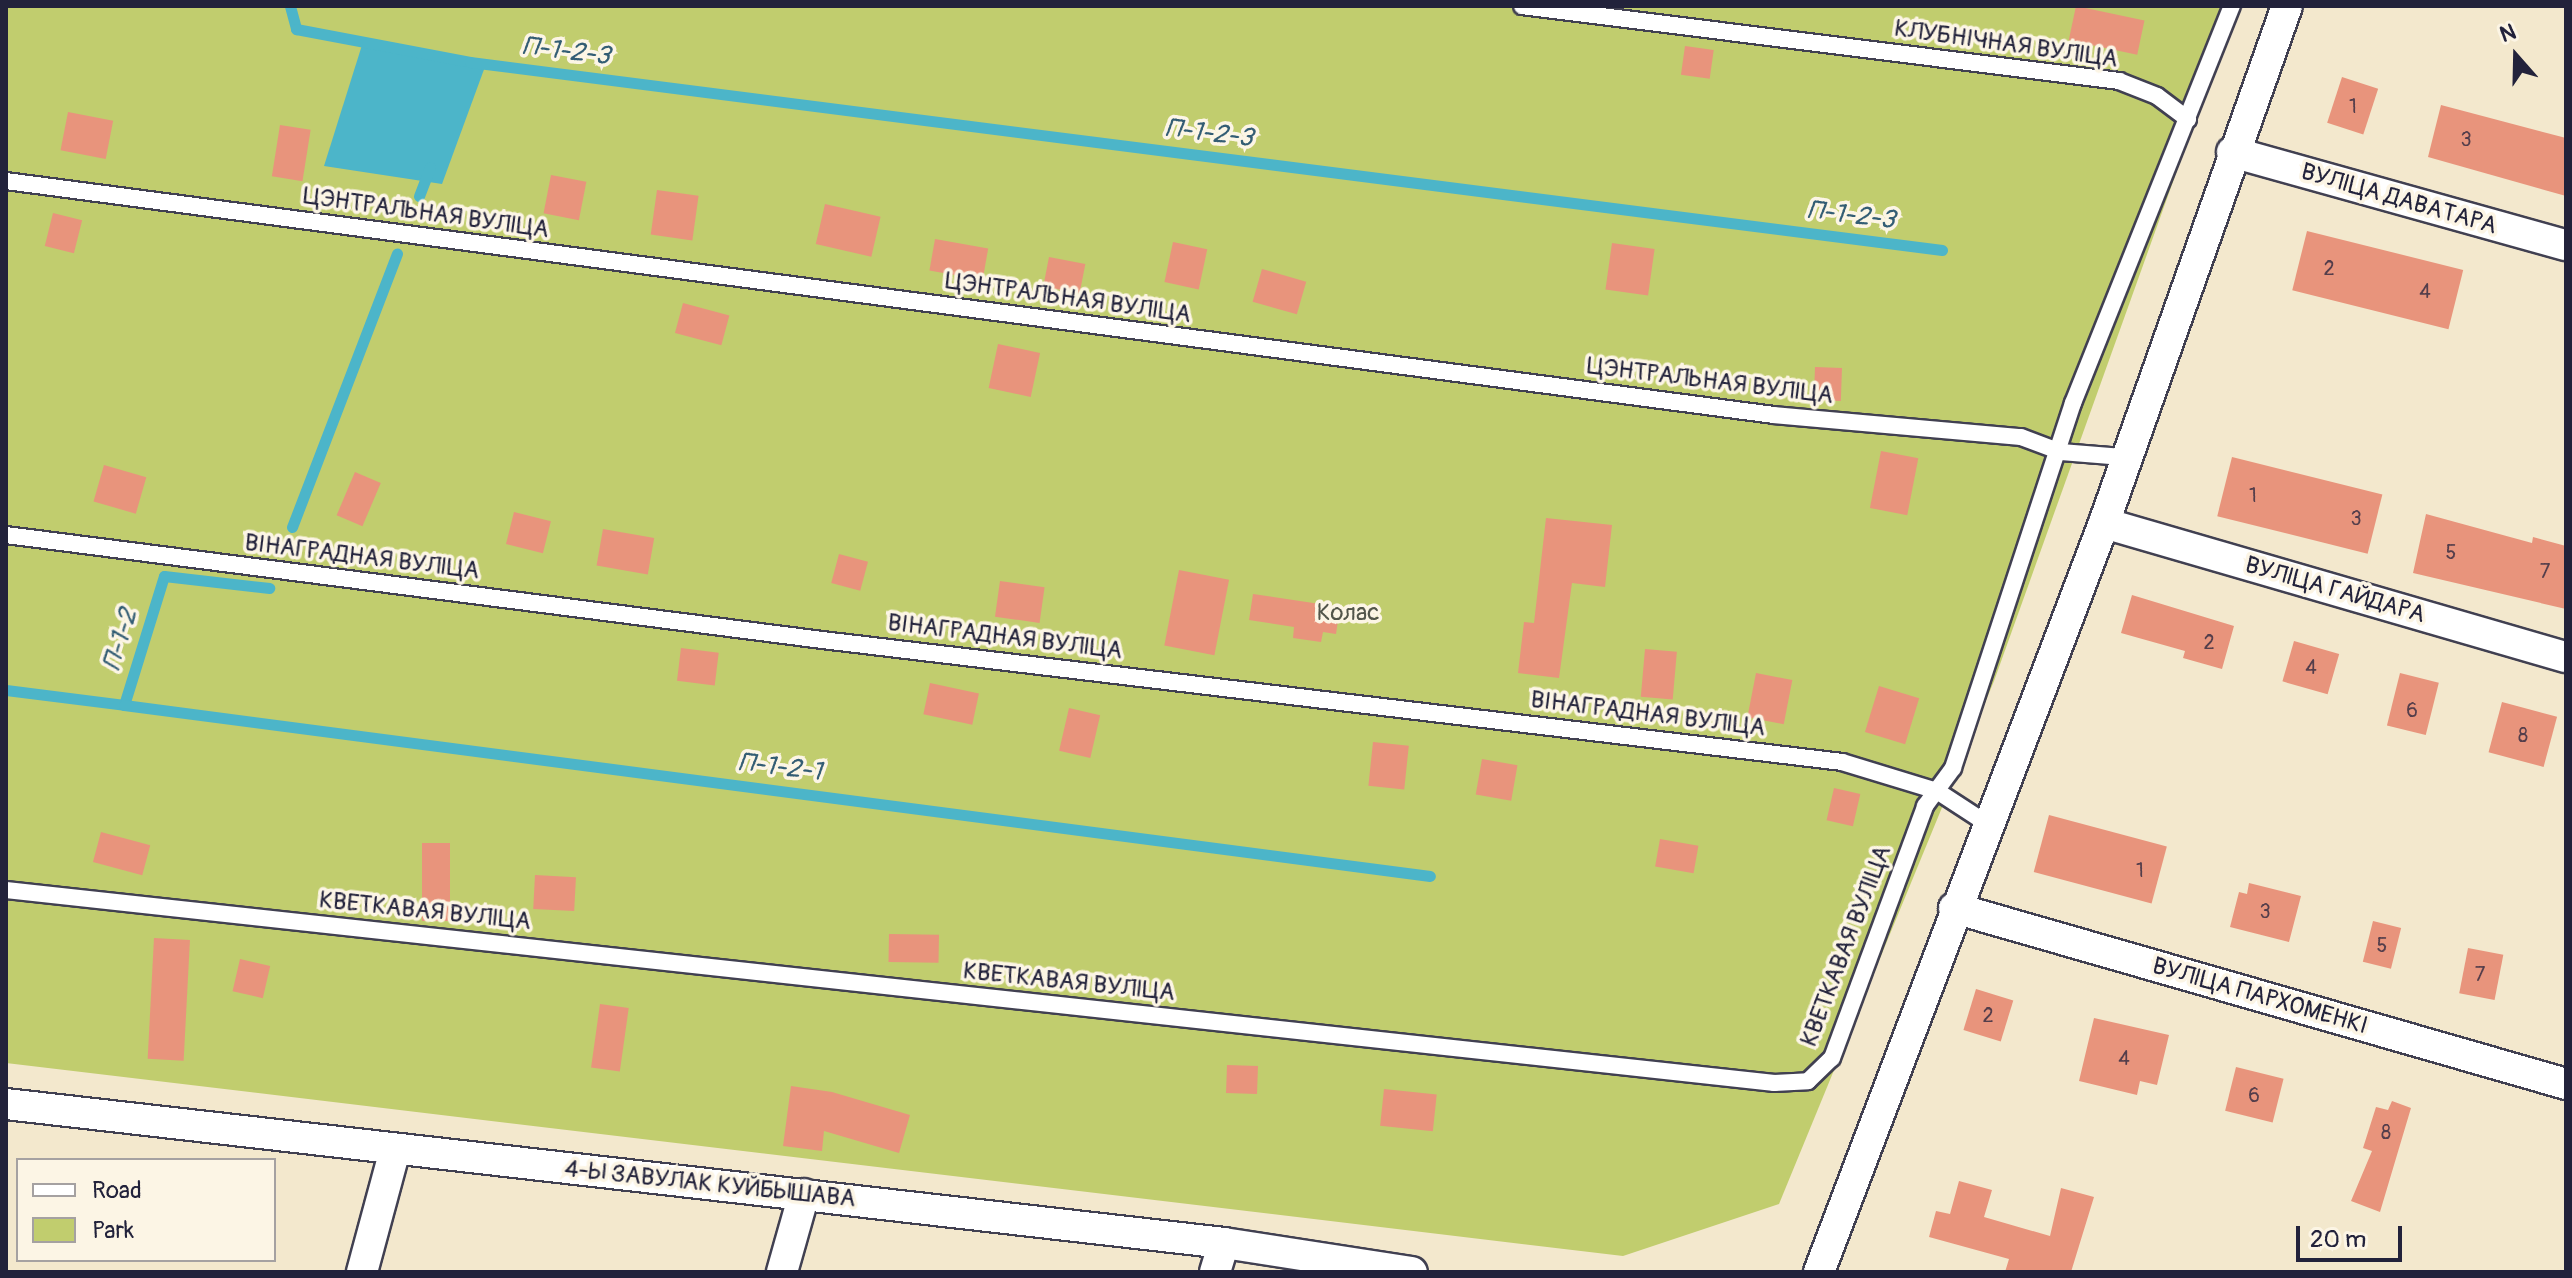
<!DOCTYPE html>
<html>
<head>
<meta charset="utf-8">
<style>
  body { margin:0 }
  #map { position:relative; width:2572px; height:1278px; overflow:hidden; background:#f3e8cd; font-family:Pangolin,sans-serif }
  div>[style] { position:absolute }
  .green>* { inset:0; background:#c1cd6e }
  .water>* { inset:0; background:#4cb5c9 }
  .stream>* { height:11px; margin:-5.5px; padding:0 5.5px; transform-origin:5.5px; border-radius:5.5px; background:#4cb5c9 }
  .building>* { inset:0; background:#e8947c; transform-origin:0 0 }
  .roads { filter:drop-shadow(2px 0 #414051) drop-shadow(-2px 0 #414051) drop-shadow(0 2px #414051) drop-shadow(0 -2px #414051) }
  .service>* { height:16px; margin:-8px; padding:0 8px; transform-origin:8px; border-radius:8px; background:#fff }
  .minor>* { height:30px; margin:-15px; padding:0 15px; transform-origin:15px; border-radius:15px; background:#fff }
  span { translate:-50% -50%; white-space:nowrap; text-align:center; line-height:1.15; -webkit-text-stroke:7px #fcf5e5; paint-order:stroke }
  .number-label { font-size:20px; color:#543e4b }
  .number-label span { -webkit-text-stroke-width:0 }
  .street-label { font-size:24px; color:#22223b }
  .park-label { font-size:24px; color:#52554a }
  .water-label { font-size:26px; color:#335d74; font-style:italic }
  .frame { position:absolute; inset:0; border:8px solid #22223b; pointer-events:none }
  .legend { position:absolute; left:16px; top:1158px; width:260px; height:104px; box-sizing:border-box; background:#fcf5e5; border:2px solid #a5a1a1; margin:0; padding:10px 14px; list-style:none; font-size:24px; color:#22223b }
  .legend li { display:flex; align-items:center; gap:16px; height:40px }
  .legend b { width:40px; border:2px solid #a5a1a1 }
  .north { position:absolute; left:2476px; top:16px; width:80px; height:80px; -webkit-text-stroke:6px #fcf5e5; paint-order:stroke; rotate:340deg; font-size:22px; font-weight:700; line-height:32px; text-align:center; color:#22223b }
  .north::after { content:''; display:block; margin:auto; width:28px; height:36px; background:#22223b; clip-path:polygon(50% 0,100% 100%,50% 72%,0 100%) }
  .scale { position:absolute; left:2296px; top:1226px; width:106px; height:36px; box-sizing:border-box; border:4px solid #22223b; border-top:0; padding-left:10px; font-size:24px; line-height:28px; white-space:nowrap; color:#22223b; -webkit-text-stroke:6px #fcf5e5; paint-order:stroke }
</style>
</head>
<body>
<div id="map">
  <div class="green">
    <div style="clip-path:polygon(6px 6px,2236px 6px,1994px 681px,1779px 1204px,1623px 1256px,6px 1063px)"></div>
  </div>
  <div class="water">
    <div style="clip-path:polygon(362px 45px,486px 64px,442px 184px,324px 166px)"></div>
  </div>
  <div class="stream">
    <div style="left:290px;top:6px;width:24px;rotate:75deg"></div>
    <div style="left:296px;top:29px;width:177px;rotate:10.7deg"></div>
    <div style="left:470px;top:62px;width:1484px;rotate:7.28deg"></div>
    <div style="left:419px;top:196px;width:31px;rotate:-69deg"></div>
    <div style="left:292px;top:527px;width:293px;rotate:-69deg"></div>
    <div style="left:6px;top:690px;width:119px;rotate:7.2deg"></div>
    <div style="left:124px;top:705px;width:135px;rotate:-72.8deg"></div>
    <div style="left:164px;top:576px;width:106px;rotate:6.5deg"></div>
    <div style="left:124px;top:705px;width:1317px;rotate:7.46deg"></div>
  </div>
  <div class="building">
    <div style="left:2076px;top:6px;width:70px;height:35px;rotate:12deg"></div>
    <div style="left:1685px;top:46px;width:29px;height:29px;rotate:8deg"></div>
    <div style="left:2342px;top:77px;width:38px;height:48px;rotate:18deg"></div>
    <div style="clip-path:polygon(2441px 105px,2566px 138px,2566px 196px,2428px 157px)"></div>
    <div style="left:68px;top:112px;width:46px;height:39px;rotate:11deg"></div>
    <div style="left:280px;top:125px;width:31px;height:52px;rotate:9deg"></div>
    <div style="left:551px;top:175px;width:36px;height:39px;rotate:11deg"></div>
    <div style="left:657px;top:190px;width:42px;height:45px;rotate:8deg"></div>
    <div style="left:825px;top:204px;width:57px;height:41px;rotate:13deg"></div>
    <div style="left:53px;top:213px;width:30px;height:34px;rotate:14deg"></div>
    <div style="left:2307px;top:231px;width:161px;height:61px;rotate:14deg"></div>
    <div style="left:935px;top:239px;width:54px;height:32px;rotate:10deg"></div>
    <div style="left:1173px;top:242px;width:35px;height:41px;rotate:12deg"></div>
    <div style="left:1612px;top:243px;width:43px;height:47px;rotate:8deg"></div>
    <div style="left:1049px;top:257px;width:37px;height:30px;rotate:11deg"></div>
    <div style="left:1262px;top:269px;width:46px;height:34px;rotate:16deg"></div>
    <div style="left:683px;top:303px;width:48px;height:31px;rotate:15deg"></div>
    <div style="left:998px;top:344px;width:43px;height:45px;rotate:12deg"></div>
    <div style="left:1815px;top:367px;width:27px;height:33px;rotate:2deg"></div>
    <div style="left:1881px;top:451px;width:38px;height:58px;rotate:11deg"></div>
    <div style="left:2232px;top:457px;width:155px;height:61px;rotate:14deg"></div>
    <div style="left:104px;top:465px;width:44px;height:38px;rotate:16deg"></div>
    <div style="left:355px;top:472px;width:28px;height:47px;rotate:23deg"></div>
    <div style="left:514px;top:512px;width:38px;height:33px;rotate:14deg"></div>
    <div style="clip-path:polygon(2426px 514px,2532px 543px,2533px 537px,2566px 546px,2566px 609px,2413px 573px)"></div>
    <div style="clip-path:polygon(1546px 518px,1612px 525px,1605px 587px,1572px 583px,1559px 678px,1518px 673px,1524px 622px,1534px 623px)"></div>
    <div style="left:603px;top:529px;width:52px;height:37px;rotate:10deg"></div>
    <div style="left:839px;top:554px;width:30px;height:30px;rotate:15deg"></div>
    <div style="left:1179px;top:570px;width:51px;height:77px;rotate:11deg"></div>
    <div style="left:1000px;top:581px;width:45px;height:36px;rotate:8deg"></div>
    <div style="clip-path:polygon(1253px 594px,1340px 607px,1336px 634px,1323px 632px,1321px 642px,1293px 638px,1294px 627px,1249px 620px)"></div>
    <div style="clip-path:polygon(2132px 595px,2234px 626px,2222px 669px,2183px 658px,2185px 651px,2121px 633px)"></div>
    <div style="left:2294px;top:641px;width:47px;height:42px;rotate:16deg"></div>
    <div style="left:681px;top:648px;width:38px;height:33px;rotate:7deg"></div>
    <div style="left:1645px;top:649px;width:32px;height:48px;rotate:5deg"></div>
    <div style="left:1756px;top:673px;width:37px;height:45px;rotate:11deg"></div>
    <div style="left:2400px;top:673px;width:40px;height:54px;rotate:14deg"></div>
    <div style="left:930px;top:683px;width:50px;height:32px;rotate:12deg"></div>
    <div style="left:1879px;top:686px;width:42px;height:48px;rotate:17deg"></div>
    <div style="left:2502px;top:702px;width:57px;height:52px;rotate:15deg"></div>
    <div style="left:1069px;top:708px;width:32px;height:44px;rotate:13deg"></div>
    <div style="left:1373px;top:742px;width:36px;height:44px;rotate:6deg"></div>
    <div style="left:1482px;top:759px;width:36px;height:36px;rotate:10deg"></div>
    <div style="left:1834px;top:788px;width:27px;height:33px;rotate:13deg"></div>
    <div style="left:2049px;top:815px;width:122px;height:59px;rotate:15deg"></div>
    <div style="left:101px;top:832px;width:51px;height:31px;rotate:15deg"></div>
    <div style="left:1660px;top:839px;width:39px;height:28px;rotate:10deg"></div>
    <div style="left:422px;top:843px;width:28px;height:78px"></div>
    <div style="left:535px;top:875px;width:41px;height:34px;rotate:3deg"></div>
    <div style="clip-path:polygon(2249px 883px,2301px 896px,2289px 942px,2230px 927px,2239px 892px,2247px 894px)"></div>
    <div style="left:2373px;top:921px;width:29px;height:42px;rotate:14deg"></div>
    <div style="left:889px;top:934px;width:50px;height:28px;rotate:1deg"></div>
    <div style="left:154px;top:938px;width:36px;height:121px;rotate:3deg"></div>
    <div style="left:2468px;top:948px;width:36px;height:46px;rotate:11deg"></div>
    <div style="left:240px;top:959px;width:31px;height:33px;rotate:13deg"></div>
    <div style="left:1976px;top:989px;width:39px;height:43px;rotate:17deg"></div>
    <div style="left:600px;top:1004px;width:29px;height:64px;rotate:8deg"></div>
    <div style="clip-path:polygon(2094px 1018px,2169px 1035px,2157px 1085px,2140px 1081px,2137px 1095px,2079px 1081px)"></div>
    <div style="left:1227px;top:1065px;width:31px;height:28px;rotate:2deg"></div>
    <div style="left:2236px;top:1067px;width:49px;height:45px;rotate:14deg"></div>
    <div style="clip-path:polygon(791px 1086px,832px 1092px,910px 1115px,899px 1153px,824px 1131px,822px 1151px,783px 1146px)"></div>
    <div style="left:1384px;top:1089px;width:53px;height:37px;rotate:6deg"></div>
    <div style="clip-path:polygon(2392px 1101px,2411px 1108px,2380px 1212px,2351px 1201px,2372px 1151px,2363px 1148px,2376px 1107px,2388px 1110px)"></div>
    <div style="clip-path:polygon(1959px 1181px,1992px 1190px,1984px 1217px,2050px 1236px,2061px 1188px,2094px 1197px,2071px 1272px,2005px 1272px,2009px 1259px,1929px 1237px,1936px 1211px,1950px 1214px)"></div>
  </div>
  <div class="roads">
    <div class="service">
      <div style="left:1522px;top:6px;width:602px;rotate:7.16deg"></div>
      <div style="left:2119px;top:81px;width:41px;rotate:21.5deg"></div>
      <div style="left:2157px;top:96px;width:39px;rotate:37deg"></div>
      <div style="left:6px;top:181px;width:1782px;rotate:7.54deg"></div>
      <div style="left:1773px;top:415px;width:249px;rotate:5.1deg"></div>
      <div style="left:2021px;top:437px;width:43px;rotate:20.6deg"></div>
      <div style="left:2061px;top:452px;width:62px;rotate:4.6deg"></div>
      <div style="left:6px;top:535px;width:815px;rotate:7.33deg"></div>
      <div style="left:814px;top:639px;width:1035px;rotate:6.82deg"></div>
      <div style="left:1842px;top:762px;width:99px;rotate:17deg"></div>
      <div style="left:1937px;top:791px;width:59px;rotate:33.1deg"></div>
      <div style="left:6px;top:890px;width:1779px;rotate:6.23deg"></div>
      <div style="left:1774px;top:1083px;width:34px;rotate:-3deg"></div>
      <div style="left:1808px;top:1081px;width:33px;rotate:-44deg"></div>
      <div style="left:1832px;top:1058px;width:269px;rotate:-69.7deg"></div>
      <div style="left:1925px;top:806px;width:47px;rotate:-53.6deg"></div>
      <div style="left:1953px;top:768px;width:384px;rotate:-71.8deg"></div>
      <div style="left:2073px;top:403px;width:428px;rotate:-68.2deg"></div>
    </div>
    <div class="minor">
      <div style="left:2232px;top:152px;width:347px;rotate:15.6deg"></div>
      <div style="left:2104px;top:523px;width:481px;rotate:16.2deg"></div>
      <div style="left:1954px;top:908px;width:637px;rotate:16.04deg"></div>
      <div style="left:6px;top:1104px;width:1226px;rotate:6.51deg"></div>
      <div style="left:1224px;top:1243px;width:190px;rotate:8.8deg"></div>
      <div style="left:362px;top:1272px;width:126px;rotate:-74.9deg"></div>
      <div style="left:782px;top:1272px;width:81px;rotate:-74.2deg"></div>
      <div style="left:1215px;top:1272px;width:30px;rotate:-73deg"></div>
      <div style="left:1819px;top:1272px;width:801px;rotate:-69.17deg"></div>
      <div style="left:2104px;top:523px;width:548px;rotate:-70.51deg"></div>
    </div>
  </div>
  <div class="number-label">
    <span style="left:2353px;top:106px">1</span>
    <span style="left:2466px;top:139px">3</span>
    <span style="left:2329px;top:268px">2</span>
    <span style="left:2425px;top:291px">4</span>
    <span style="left:2253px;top:495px">1</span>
    <span style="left:2356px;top:518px">3</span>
    <span style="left:2451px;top:552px">5</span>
    <span style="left:2545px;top:571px">7</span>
    <span style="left:2209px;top:642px">2</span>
    <span style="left:2311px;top:667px">4</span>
    <span style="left:2412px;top:710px">6</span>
    <span style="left:2523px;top:735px">8</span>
    <span style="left:2140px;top:870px">1</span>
    <span style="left:2265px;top:911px">3</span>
    <span style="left:2382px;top:945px">5</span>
    <span style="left:2480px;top:974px">7</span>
    <span style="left:1988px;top:1015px">2</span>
    <span style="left:2124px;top:1058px">4</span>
    <span style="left:2254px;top:1095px">6</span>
    <span style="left:2386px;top:1132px">8</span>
  </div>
  <div class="street-label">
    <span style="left:2006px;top:44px;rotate:8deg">КЛУБНІЧНАЯ ВУЛІЦА</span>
    <span style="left:2399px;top:199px;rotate:16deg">ВУЛІЦА ДАВАТАРА</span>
    <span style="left:426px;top:213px;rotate:8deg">ЦЭНТРАЛЬНАЯ ВУЛІЦА</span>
    <span style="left:1068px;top:298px;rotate:8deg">ЦЭНТРАЛЬНАЯ ВУЛІЦА</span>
    <span style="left:1710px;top:381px;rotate:7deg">ЦЭНТРАЛЬНАЯ ВУЛІЦА</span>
    <span style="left:362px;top:557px;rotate:7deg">ВІНАГРАДНАЯ ВУЛІЦА</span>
    <span style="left:2335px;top:590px;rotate:16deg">ВУЛІЦА ГАЙДАРА</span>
    <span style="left:1005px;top:637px;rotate:7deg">ВІНАГРАДНАЯ ВУЛІЦА</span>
    <span style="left:1648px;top:714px;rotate:7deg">ВІНАГРАДНАЯ ВУЛІЦА</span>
    <span style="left:425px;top:911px;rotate:6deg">КВЕТКАВАЯ ВУЛІЦА</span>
    <span style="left:1846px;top:946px;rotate:-69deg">КВЕТКАВАЯ ВУЛІЦА</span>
    <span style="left:1069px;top:982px;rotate:6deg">КВЕТКАВАЯ ВУЛІЦА</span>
    <span style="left:2260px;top:996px;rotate:16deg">ВУЛІЦА ПАРХОМЕНКІ</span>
    <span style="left:710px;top:1184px;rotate:6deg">4-Ы ЗАВУЛАК КУЙБЫШАВА</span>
  </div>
  <div class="park-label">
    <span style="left:1348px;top:613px">Колас</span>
  </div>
  <div class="water-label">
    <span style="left:566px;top:52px;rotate:7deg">П-1-2-3</span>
    <span style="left:1209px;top:134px;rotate:7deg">П-1-2-3</span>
    <span style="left:1851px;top:216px;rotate:7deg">П-1-2-3</span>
    <span style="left:121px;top:640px;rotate:-73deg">П-1-2</span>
    <span style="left:780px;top:768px;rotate:7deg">П-1-2-1</span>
  </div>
  <div class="frame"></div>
  <ul class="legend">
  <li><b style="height:10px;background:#fff"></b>Road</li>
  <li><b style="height:22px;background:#c1cd6e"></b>Park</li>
  </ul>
  <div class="north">N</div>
  <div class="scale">20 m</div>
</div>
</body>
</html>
